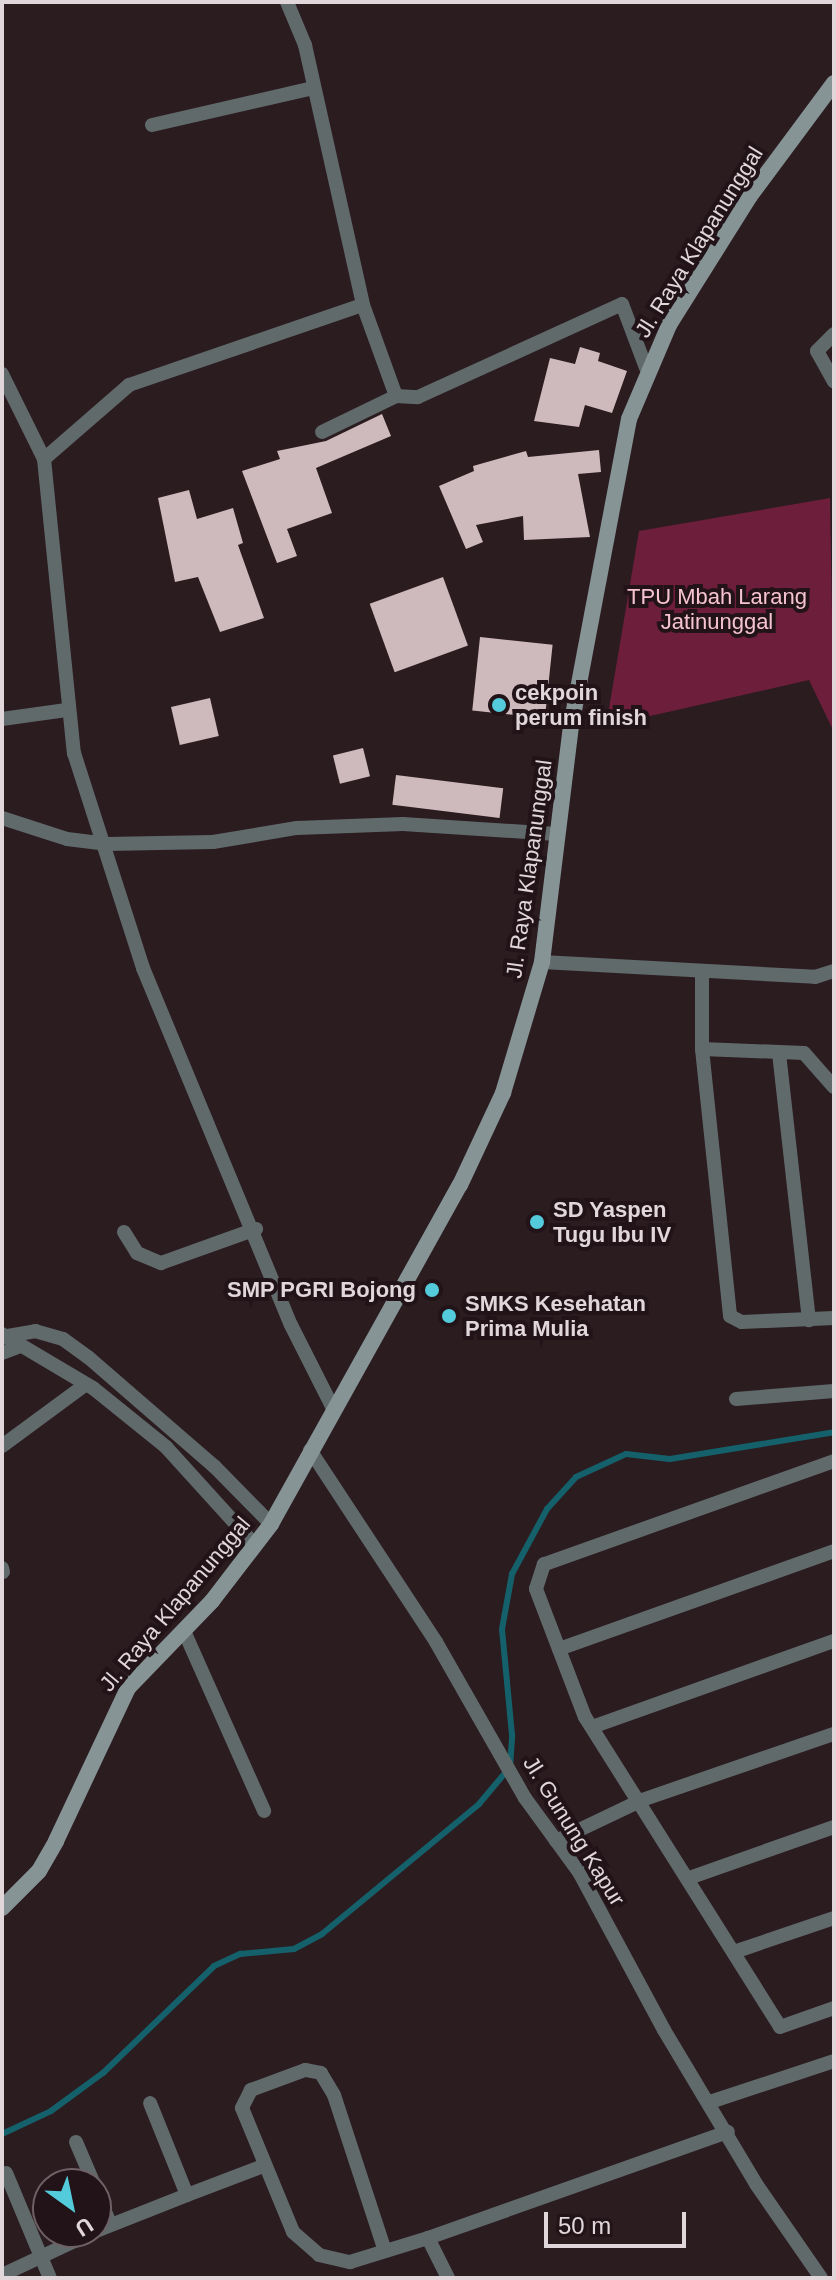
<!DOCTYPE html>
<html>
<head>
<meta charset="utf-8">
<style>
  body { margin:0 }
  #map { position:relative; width:836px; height:2280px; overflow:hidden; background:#2b1c20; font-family:Arial,sans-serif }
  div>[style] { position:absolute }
  .green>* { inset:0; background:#6d1e3b }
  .stream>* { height:6px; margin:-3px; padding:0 3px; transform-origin:3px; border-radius:3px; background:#14616b }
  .building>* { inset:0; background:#ceb9bd; transform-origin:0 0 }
  .street>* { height:14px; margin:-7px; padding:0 7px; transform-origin:7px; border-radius:7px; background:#616a6b }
  .secondary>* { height:16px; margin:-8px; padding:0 8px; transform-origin:8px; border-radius:8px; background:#869496 }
  .dots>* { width:22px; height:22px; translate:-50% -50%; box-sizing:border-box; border:4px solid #211317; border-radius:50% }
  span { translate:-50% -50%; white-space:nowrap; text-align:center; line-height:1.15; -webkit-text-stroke:8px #211317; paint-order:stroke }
  .street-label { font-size:22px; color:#e1d6d9 }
  .park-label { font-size:22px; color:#f6c3d0 }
  .poi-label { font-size:22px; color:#e1d6d9; font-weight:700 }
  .left { translate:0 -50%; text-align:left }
  .right { translate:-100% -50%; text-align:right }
  .frame { position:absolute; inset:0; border:4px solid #e1d6d9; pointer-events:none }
  .north { position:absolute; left:32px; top:2168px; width:80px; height:80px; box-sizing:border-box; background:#211317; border:2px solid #6e6165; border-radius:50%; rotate:147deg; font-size:22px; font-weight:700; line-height:32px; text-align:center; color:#e1d6d9 }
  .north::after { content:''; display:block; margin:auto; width:28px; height:36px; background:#53cbdb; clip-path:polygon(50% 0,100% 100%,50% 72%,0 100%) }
  .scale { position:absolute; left:544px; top:2212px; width:142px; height:36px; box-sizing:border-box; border:4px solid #e1d6d9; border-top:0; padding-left:10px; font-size:24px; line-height:28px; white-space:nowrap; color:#e1d6d9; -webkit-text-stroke:6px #211317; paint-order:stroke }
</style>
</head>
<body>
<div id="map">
  <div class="green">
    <div style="clip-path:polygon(830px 498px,834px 732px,809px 680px,606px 726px,639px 531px)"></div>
  </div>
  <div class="stream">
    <div style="left:2px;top:2134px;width:54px;rotate:-25.1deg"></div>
    <div style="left:51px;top:2111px;width:64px;rotate:-36.2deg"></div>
    <div style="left:103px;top:2073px;width:154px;rotate:-43.9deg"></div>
    <div style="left:214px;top:1966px;width:29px;rotate:-25deg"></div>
    <div style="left:240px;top:1954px;width:54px;rotate:-5.3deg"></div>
    <div style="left:294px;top:1949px;width:32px;rotate:-28deg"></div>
    <div style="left:322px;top:1934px;width:204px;rotate:-39.6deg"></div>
    <div style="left:479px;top:1804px;width:48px;rotate:-50deg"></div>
    <div style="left:510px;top:1767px;width:32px;rotate:-86deg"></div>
    <div style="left:512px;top:1735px;width:106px;rotate:-95.4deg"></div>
    <div style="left:502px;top:1629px;width:56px;rotate:-79.7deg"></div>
    <div style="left:512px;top:1574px;width:74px;rotate:-61.7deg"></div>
    <div style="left:547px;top:1509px;width:43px;rotate:-47.8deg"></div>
    <div style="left:576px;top:1477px;width:55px;rotate:-24.7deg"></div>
    <div style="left:626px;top:1454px;width:44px;rotate:6.5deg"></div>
    <div style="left:670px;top:1459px;width:166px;rotate:-9.3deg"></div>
  </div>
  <div class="building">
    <div style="clip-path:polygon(580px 347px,600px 353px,598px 361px,627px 371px,612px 413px,585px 405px,579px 427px,534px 421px,550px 358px,575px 364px)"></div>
    <div style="clip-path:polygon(382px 414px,391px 436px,316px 468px,332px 513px,287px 529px,297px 556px,277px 563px,242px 471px,280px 459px,277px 451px,326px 441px)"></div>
    <div style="clip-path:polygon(599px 450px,601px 472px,578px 474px,590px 537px,524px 540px,523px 516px,476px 525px,483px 542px,466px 549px,439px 486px,474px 471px,473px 466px,526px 451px,528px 457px)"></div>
    <div style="clip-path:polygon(189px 490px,197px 519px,233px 508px,243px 543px,238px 545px,264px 618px,220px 632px,198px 577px,175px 582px,158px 498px)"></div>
    <div style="left:443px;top:577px;width:73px;height:78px;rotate:70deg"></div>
    <div style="left:480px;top:637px;width:73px;height:74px;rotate:6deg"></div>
    <div style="left:210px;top:698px;width:39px;height:40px;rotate:77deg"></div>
    <div style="left:363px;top:748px;width:29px;height:31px;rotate:76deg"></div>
    <div style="left:396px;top:775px;width:108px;height:30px;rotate:7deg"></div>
  </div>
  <div class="street">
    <div style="left:287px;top:2px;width:47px;rotate:67.3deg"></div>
    <div style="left:305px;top:45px;width:266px;rotate:77.4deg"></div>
    <div style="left:363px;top:305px;width:97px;rotate:70.1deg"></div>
    <div style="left:396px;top:396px;width:22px;rotate:3deg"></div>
    <div style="left:418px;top:397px;width:224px;rotate:-24.5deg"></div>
    <div style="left:622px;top:304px;width:68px;rotate:69.4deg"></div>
    <div style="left:152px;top:125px;width:166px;rotate:-12.9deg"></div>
    <div style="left:834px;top:334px;width:24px;rotate:135deg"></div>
    <div style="left:817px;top:351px;width:35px;rotate:61deg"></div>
    <div style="left:2px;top:374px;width:95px;rotate:63.7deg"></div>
    <div style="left:44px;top:459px;width:296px;rotate:84.2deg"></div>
    <div style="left:74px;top:753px;width:226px;rotate:72.2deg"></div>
    <div style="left:143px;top:968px;width:386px;rotate:67.5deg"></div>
    <div style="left:291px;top:1325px;width:93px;rotate:63.2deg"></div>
    <div style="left:322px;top:432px;width:82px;rotate:-25.9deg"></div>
    <div style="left:44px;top:459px;width:113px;rotate:-41deg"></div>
    <div style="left:129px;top:385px;width:247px;rotate:-18.9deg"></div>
    <div style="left:2px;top:719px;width:65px;rotate:-8deg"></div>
    <div style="left:2px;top:818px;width:68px;rotate:17.9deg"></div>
    <div style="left:67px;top:839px;width:39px;rotate:7deg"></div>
    <div style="left:106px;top:844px;width:107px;rotate:-1.1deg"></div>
    <div style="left:213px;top:842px;width:85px;rotate:-9.5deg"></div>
    <div style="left:297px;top:828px;width:106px;rotate:-2.2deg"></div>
    <div style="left:403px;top:824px;width:154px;rotate:3.7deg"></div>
    <div style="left:542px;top:962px;width:273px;rotate:3.1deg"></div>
    <div style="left:815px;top:977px;width:20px;rotate:-18deg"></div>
    <div style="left:702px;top:974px;width:75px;rotate:90deg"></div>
    <div style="left:702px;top:1049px;width:268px;rotate:84deg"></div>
    <div style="left:730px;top:1316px;width:13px;rotate:27deg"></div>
    <div style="left:742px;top:1322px;width:92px;rotate:-2.5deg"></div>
    <div style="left:702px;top:1049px;width:102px;rotate:2.2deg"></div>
    <div style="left:804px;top:1053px;width:45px;rotate:48.6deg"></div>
    <div style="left:779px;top:1053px;width:269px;rotate:83.6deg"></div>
    <div style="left:124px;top:1232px;width:25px;rotate:58deg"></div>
    <div style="left:137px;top:1253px;width:26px;rotate:23deg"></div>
    <div style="left:161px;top:1263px;width:101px;rotate:-19.7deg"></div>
    <div style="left:2px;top:1334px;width:106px;rotate:30.7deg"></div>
    <div style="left:93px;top:1388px;width:94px;rotate:38.9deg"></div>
    <div style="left:166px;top:1447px;width:132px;rotate:47.8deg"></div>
    <div style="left:2px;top:1337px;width:34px;rotate:-10deg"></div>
    <div style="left:35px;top:1331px;width:29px;rotate:16deg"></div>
    <div style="left:63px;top:1339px;width:31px;rotate:36deg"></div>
    <div style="left:88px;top:1357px;width:167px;rotate:40.9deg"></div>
    <div style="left:214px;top:1466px;width:81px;rotate:45.5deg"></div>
    <div style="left:2px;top:1353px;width:19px;rotate:-21deg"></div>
    <div style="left:736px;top:1399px;width:98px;rotate:-4.7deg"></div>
    <div style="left:2px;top:1446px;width:104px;rotate:-36.4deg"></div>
    <div style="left:310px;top:1450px;width:230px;rotate:56.7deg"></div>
    <div style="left:436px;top:1642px;width:180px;rotate:60.3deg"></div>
    <div style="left:525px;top:1798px;width:92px;rotate:53.9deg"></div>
    <div style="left:579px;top:1872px;width:179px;rotate:61.7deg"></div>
    <div style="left:664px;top:2030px;width:179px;rotate:59.1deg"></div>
    <div style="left:756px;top:2184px;width:114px;rotate:55.3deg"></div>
    <div style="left:834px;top:1461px;width:308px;rotate:160.4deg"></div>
    <div style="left:544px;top:1564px;width:26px;rotate:108deg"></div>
    <div style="left:536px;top:1589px;width:137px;rotate:69.1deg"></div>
    <div style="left:585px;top:1717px;width:366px;rotate:57.8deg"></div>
    <div style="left:780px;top:2027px;width:57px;rotate:-19.4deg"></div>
    <div style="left:2px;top:1568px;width:4px;rotate:76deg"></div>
    <div style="left:184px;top:1631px;width:197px;rotate:66deg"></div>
    <div style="left:559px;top:1649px;width:292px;rotate:-19.6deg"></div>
    <div style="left:592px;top:1727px;width:257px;rotate:-19.6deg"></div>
    <div style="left:556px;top:1841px;width:95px;rotate:-25.5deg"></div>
    <div style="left:642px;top:1800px;width:203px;rotate:-19deg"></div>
    <div style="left:689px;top:1878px;width:154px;rotate:-19.4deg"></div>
    <div style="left:734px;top:1952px;width:106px;rotate:-18.8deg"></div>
    <div style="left:710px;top:2102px;width:131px;rotate:-18.3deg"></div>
    <div style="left:76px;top:2142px;width:46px;rotate:66.8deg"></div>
    <div style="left:6px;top:2173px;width:114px;rotate:67.3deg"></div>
    <div style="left:96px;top:2189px;width:37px;rotate:68deg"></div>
    <div style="left:187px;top:2195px;width:81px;rotate:-20.9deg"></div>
    <div style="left:96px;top:2231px;width:98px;rotate:-21.6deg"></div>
    <div style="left:187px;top:2195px;width:99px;rotate:-111.9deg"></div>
    <div style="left:428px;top:2238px;width:45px;rotate:63.4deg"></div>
    <div style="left:385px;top:2251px;width:164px;rotate:-108.1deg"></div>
    <div style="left:334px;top:2095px;width:26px;rotate:-121deg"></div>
    <div style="left:321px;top:2073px;width:16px;rotate:-169deg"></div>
    <div style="left:305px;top:2070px;width:58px;rotate:159.7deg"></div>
    <div style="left:251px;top:2090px;width:20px;rotate:117deg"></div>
    <div style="left:242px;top:2108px;width:134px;rotate:67.6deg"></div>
    <div style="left:293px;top:2232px;width:35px;rotate:41deg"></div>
    <div style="left:319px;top:2255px;width:32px;rotate:13deg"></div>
    <div style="left:350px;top:2262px;width:82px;rotate:-17.1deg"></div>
    <div style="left:428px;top:2238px;width:318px;rotate:-19.5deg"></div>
    <div style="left:2px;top:2275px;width:102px;rotate:-25.1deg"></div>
  </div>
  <div class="secondary">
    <div style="left:2px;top:1908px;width:52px;rotate:-45deg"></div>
    <div style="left:39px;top:1871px;width:34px;rotate:-60deg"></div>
    <div style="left:56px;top:1841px;width:169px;rotate:-64.8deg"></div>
    <div style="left:128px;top:1688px;width:121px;rotate:-46deg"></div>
    <div style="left:212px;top:1601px;width:97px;rotate:-52.5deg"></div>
    <div style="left:271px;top:1524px;width:388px;rotate:-60.9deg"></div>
    <div style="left:460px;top:1185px;width:102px;rotate:-64.9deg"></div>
    <div style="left:503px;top:1093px;width:137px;rotate:-73.4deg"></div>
    <div style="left:542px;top:962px;width:238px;rotate:-83deg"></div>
    <div style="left:571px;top:726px;width:312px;rotate:-79.3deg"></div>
    <div style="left:629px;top:419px;width:102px;rotate:-66.9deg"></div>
    <div style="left:669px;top:325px;width:152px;rotate:-57.9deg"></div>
    <div style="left:750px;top:196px;width:141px;rotate:-53.4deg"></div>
  </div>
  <div class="dots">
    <div style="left:499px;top:705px;background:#53cbdb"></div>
    <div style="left:537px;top:1222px;background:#53cbdb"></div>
    <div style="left:432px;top:1290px;background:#53cbdb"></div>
    <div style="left:449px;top:1316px;background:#53cbdb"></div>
  </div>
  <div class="street-label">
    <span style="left:699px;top:242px;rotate:-58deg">Jl. Raya Klapanunggal</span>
    <span style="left:529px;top:869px;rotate:-82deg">Jl. Raya Klapanunggal</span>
    <span style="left:175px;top:1604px;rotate:-50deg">Jl. Raya Klapanunggal</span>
    <span style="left:574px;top:1831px;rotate:58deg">Jl. Gunung Kapur</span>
  </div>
  <div class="park-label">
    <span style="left:717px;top:609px">TPU Mbah Larang<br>Jatinunggal</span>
  </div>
  <div class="poi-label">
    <span class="left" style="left:515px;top:705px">cekpoin<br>perum finish</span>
    <span class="left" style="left:553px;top:1222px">SD Yaspen<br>Tugu Ibu IV</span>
    <span class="right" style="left:416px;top:1290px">SMP PGRI Bojong</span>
    <span class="left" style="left:465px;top:1316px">SMKS Kesehatan<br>Prima Mulia</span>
  </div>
  <div class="frame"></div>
  <div class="north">U</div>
  <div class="scale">50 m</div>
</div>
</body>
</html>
